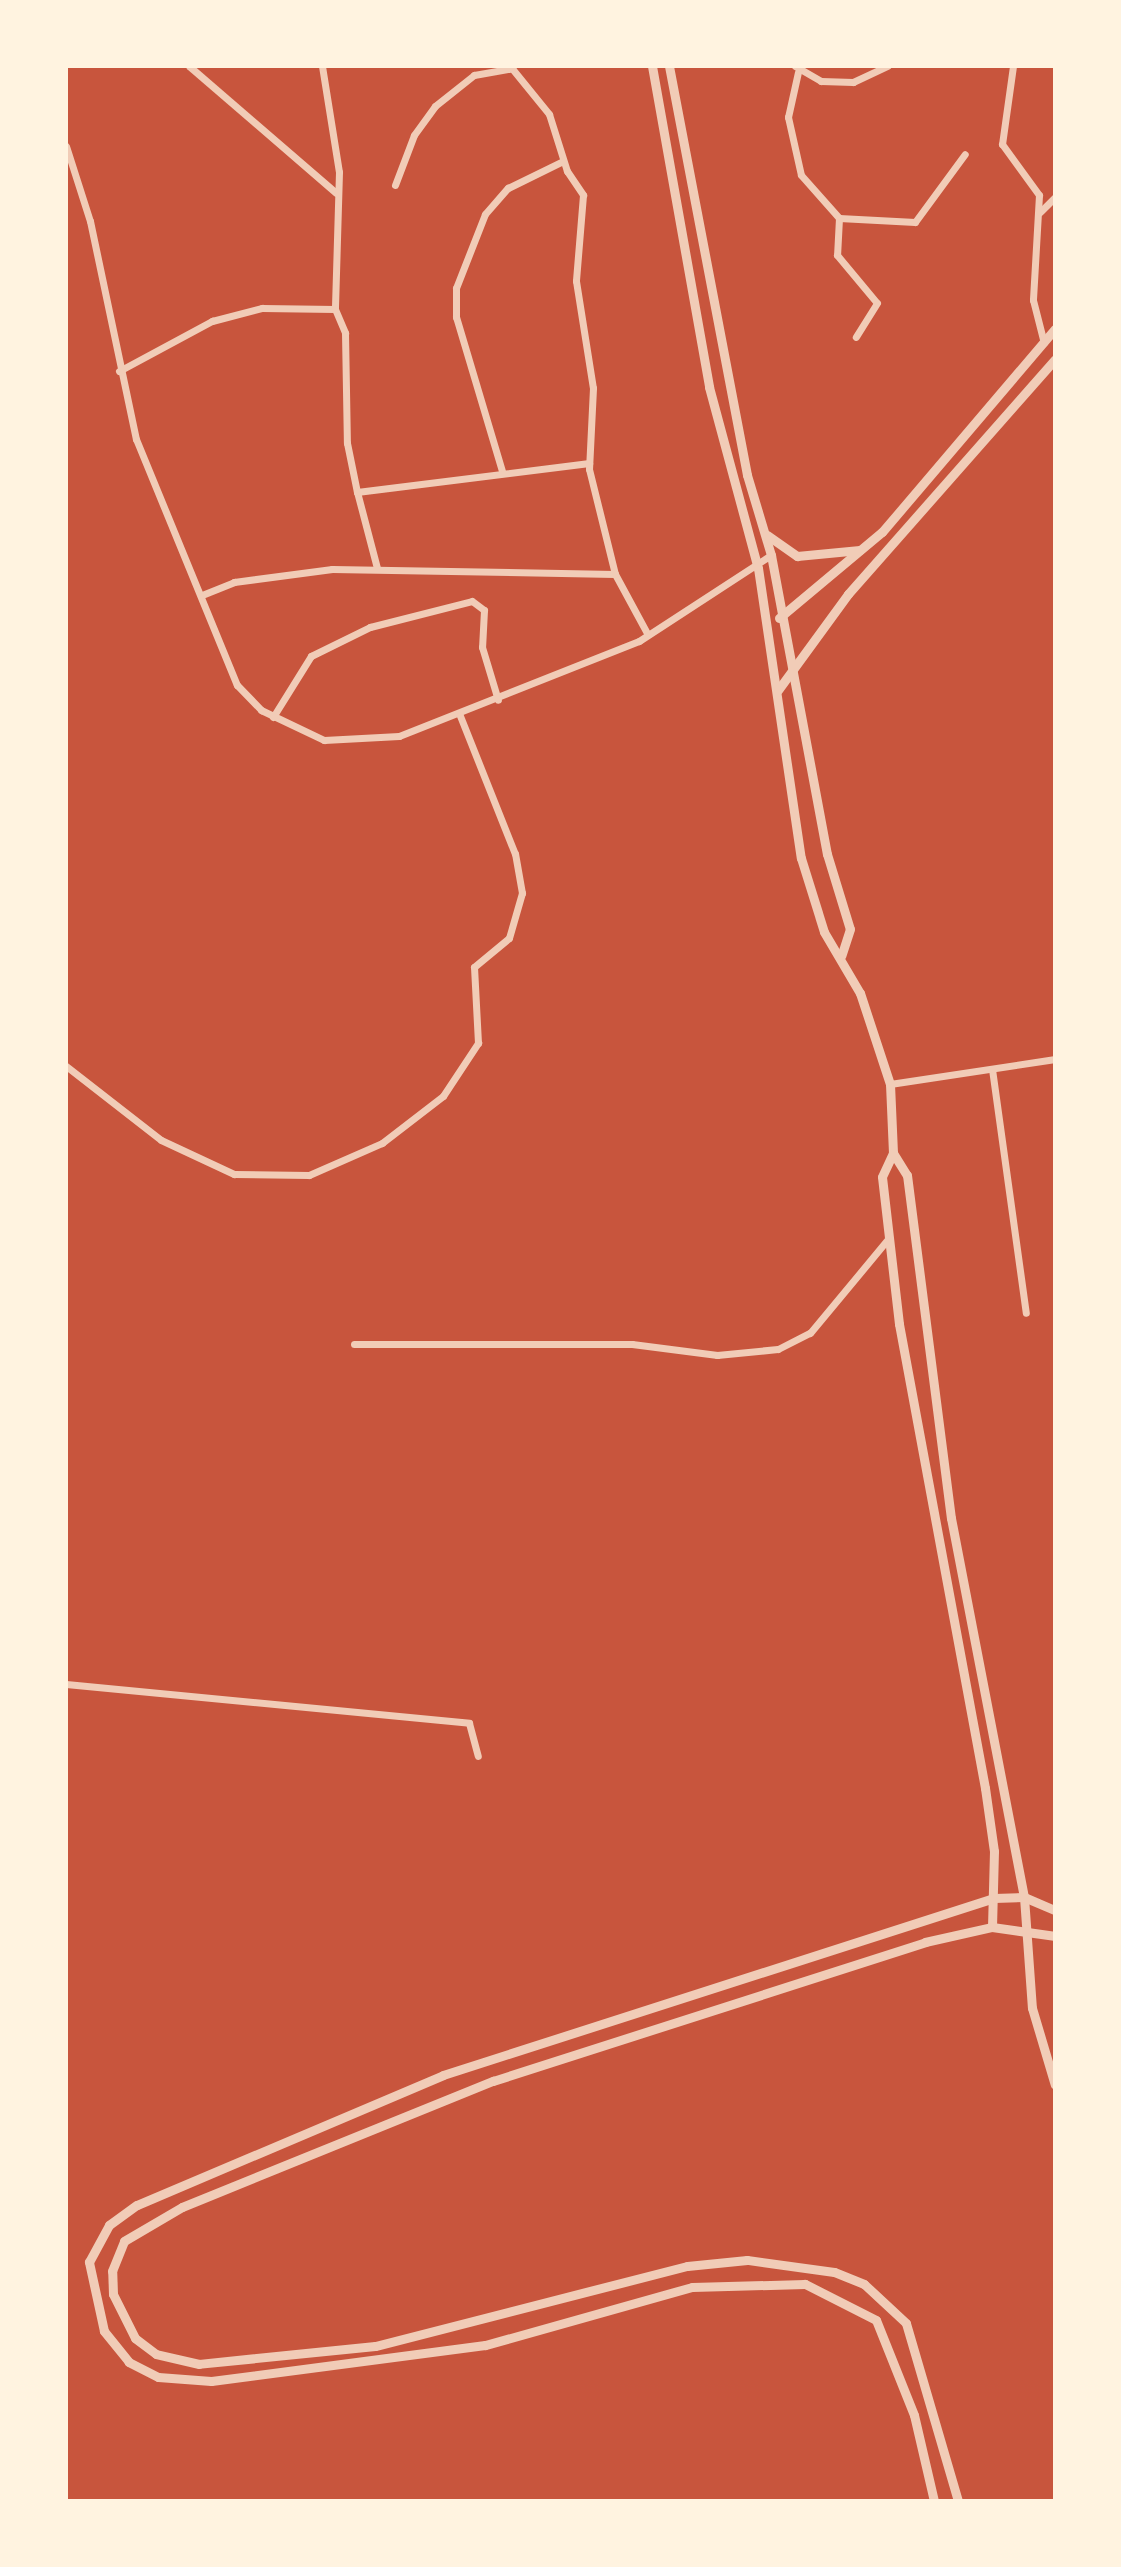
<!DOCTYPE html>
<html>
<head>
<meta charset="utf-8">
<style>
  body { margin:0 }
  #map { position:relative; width:1121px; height:2567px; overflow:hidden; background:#c8553d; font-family:"Roboto Condensed",sans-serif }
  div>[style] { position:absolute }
  .minor>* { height:7px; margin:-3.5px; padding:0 3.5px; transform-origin:3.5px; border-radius:3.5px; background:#f1ccb7 }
  .tertiary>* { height:9px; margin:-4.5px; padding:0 4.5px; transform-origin:4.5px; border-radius:4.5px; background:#f1ccb7 }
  span { translate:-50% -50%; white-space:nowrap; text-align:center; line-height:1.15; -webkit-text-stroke:6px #fff3e0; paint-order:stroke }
  .frame { position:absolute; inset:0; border:68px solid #fff3e0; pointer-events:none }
</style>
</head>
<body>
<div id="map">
  <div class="minor">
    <div style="left:189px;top:66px;width:194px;rotate:40.8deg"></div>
    <div style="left:322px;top:66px;width:107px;rotate:80.9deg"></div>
    <div style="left:339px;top:172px;width:137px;rotate:91.7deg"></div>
    <div style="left:510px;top:66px;width:62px;rotate:50.9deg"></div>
    <div style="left:549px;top:114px;width:60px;rotate:72.5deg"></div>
    <div style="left:567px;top:171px;width:29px;rotate:56deg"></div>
    <div style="left:583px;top:195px;width:86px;rotate:94.7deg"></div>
    <div style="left:576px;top:281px;width:108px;rotate:81deg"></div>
    <div style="left:593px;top:388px;width:81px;rotate:92.8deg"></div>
    <div style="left:589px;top:469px;width:108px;rotate:76.1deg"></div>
    <div style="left:615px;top:574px;width:69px;rotate:61.6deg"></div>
    <div style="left:795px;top:66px;width:30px;rotate:30deg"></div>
    <div style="left:821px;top:81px;width:32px;rotate:2deg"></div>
    <div style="left:853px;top:82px;width:38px;rotate:-25deg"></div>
    <div style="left:1013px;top:66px;width:79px;rotate:98deg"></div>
    <div style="left:1002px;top:144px;width:63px;rotate:54deg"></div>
    <div style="left:1039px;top:195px;width:105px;rotate:93.3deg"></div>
    <div style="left:1033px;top:300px;width:44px;rotate:75.7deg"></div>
    <div style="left:798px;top:72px;width:46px;rotate:102.5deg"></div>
    <div style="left:788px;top:117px;width:59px;rotate:77.4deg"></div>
    <div style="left:801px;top:175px;width:57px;rotate:48.5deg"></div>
    <div style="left:839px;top:218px;width:76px;rotate:3deg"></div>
    <div style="left:915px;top:222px;width:84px;rotate:-53.7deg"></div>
    <div style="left:66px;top:146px;width:79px;rotate:72.3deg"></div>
    <div style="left:90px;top:221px;width:223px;rotate:78.1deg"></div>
    <div style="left:136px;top:439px;width:266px;rotate:67.7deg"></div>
    <div style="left:237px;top:685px;width:35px;rotate:46deg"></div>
    <div style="left:261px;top:710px;width:70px;rotate:25.5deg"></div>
    <div style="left:324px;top:740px;width:75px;rotate:-3.1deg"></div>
    <div style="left:399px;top:736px;width:258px;rotate:-21.6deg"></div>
    <div style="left:639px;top:641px;width:158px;rotate:-33.1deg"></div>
    <div style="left:395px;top:185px;width:53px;rotate:-69.2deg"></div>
    <div style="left:414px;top:135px;width:36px;rotate:-54deg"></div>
    <div style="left:435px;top:106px;width:50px;rotate:-38.5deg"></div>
    <div style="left:474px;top:75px;width:39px;rotate:-10deg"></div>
    <div style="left:1040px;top:212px;width:21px;rotate:-45deg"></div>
    <div style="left:839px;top:218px;width:37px;rotate:93deg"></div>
    <div style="left:837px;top:255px;width:62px;rotate:50.2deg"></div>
    <div style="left:877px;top:303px;width:40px;rotate:122deg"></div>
    <div style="left:119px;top:371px;width:106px;rotate:-28.3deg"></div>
    <div style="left:212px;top:321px;width:52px;rotate:-14.6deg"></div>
    <div style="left:262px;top:308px;width:73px;rotate:0.8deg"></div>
    <div style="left:335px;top:309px;width:26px;rotate:67deg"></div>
    <div style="left:345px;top:333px;width:110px;rotate:89deg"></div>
    <div style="left:347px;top:443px;width:50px;rotate:78.5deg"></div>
    <div style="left:502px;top:471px;width:161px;rotate:-106.6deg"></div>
    <div style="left:456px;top:317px;width:29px;rotate:-90deg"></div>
    <div style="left:456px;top:288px;width:79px;rotate:-68.6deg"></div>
    <div style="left:485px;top:214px;width:35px;rotate:-49deg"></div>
    <div style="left:508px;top:188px;width:61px;rotate:-26.1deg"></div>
    <div style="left:377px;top:568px;width:79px;rotate:-104.7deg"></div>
    <div style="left:357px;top:492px;width:234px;rotate:-7.1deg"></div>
    <div style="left:202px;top:595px;width:35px;rotate:-22deg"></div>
    <div style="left:234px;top:582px;width:99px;rotate:-7.6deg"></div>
    <div style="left:332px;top:569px;width:283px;rotate:1deg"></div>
    <div style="left:273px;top:717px;width:72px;rotate:-58.1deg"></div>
    <div style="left:311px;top:656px;width:66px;rotate:-26.2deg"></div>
    <div style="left:370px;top:627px;width:105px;rotate:-14.3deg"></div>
    <div style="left:472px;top:601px;width:15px;rotate:37deg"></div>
    <div style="left:484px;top:610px;width:37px;rotate:93deg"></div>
    <div style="left:482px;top:647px;width:55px;rotate:73.2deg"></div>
    <div style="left:66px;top:1066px;width:120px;rotate:37.9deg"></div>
    <div style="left:161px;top:1140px;width:81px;rotate:25deg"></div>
    <div style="left:234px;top:1174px;width:75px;rotate:0.8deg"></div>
    <div style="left:309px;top:1175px;width:80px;rotate:-23.7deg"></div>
    <div style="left:382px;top:1143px;width:77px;rotate:-37.6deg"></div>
    <div style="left:443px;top:1096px;width:64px;rotate:-56.6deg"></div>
    <div style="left:478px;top:1043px;width:76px;rotate:-93deg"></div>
    <div style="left:474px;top:967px;width:45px;rotate:-39.6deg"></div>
    <div style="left:509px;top:938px;width:47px;rotate:-73.9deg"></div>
    <div style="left:522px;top:893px;width:40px;rotate:-100deg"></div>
    <div style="left:515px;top:854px;width:149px;rotate:-111.7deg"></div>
    <div style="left:992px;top:1069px;width:246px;rotate:82.1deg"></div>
    <div style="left:890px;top:1084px;width:167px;rotate:-8.6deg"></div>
    <div style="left:354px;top:1344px;width:278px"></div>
    <div style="left:632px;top:1344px;width:86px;rotate:7.4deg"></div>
    <div style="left:717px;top:1355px;width:61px;rotate:-5.6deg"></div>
    <div style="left:778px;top:1349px;width:36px;rotate:-27deg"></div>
    <div style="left:810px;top:1333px;width:124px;rotate:-50.3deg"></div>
    <div style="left:66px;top:1684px;width:405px;rotate:5.5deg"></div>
    <div style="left:469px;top:1723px;width:34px;rotate:75deg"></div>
  </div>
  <div class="tertiary">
    <div style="left:652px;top:66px;width:326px;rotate:79.9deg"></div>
    <div style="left:709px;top:387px;width:188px;rotate:74.9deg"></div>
    <div style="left:758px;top:568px;width:293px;rotate:81.6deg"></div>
    <div style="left:801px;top:858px;width:77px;rotate:72.7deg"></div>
    <div style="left:824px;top:932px;width:71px;rotate:59.5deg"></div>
    <div style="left:860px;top:993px;width:96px;rotate:71.8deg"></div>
    <div style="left:890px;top:1084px;width:69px;rotate:87.5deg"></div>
    <div style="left:893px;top:1153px;width:26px;rotate:115deg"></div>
    <div style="left:882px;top:1177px;width:148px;rotate:83.4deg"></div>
    <div style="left:899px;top:1324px;width:472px;rotate:79.5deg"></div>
    <div style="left:985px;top:1788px;width:64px;rotate:81.9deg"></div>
    <div style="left:994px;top:1851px;width:76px;rotate:91.5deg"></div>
    <div style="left:669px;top:66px;width:416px;rotate:79.2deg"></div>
    <div style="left:747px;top:475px;width:84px;rotate:73.3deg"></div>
    <div style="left:771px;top:555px;width:304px;rotate:79.4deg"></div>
    <div style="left:827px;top:854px;width:78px;rotate:73deg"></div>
    <div style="left:850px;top:929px;width:28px;rotate:108deg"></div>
    <div style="left:767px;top:535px;width:37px;rotate:35deg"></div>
    <div style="left:797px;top:556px;width:63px;rotate:-5.4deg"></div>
    <div style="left:779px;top:618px;width:134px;rotate:-39.9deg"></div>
    <div style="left:882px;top:532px;width:267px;rotate:-49.6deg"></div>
    <div style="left:778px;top:690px;width:119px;rotate:-53.9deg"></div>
    <div style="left:848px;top:594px;width:313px;rotate:-48.6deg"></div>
    <div style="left:893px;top:1153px;width:26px;rotate:58deg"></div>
    <div style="left:907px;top:1175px;width:346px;rotate:82.7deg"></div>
    <div style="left:951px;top:1518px;width:386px;rotate:79.1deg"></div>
    <div style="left:1024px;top:1897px;width:111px;rotate:85.9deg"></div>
    <div style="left:1032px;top:2008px;width:80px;rotate:73.4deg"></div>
    <div style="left:934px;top:2501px;width:88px;rotate:-103.1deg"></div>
    <div style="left:914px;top:2415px;width:102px;rotate:-111.8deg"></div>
    <div style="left:876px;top:2320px;width:80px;rotate:-153.1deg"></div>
    <div style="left:805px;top:2284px;width:113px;rotate:178.5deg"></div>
    <div style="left:692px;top:2287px;width:215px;rotate:164.3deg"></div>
    <div style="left:485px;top:2345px;width:276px;rotate:172.5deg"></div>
    <div style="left:211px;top:2381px;width:53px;rotate:-175.7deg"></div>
    <div style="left:158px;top:2377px;width:33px;rotate:-153deg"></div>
    <div style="left:129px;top:2362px;width:40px;rotate:-129deg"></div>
    <div style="left:104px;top:2331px;width:71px;rotate:-102.3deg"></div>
    <div style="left:89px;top:2262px;width:42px;rotate:-61.6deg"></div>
    <div style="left:109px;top:2225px;width:34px;rotate:-36deg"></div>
    <div style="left:137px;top:2205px;width:332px;rotate:-23deg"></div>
    <div style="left:443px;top:2075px;width:579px;rotate:-17.81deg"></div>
    <div style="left:994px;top:1898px;width:30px;rotate:-2deg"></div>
    <div style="left:1024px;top:1897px;width:34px;rotate:23deg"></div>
    <div style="left:958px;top:2501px;width:185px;rotate:-106.3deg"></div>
    <div style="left:906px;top:2323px;width:57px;rotate:-137.1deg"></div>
    <div style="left:864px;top:2284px;width:32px;rotate:-158deg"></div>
    <div style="left:834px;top:2272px;width:88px;rotate:-172.1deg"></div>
    <div style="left:747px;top:2260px;width:60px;rotate:174.3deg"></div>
    <div style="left:687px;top:2266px;width:322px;rotate:165.6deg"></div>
    <div style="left:375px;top:2346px;width:177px;rotate:174.2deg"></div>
    <div style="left:199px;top:2364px;width:44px;rotate:-166.9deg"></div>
    <div style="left:156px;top:2354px;width:26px;rotate:-143deg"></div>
    <div style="left:135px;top:2338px;width:49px;rotate:-116.6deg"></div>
    <div style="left:113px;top:2294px;width:23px;rotate:-92deg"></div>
    <div style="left:112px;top:2271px;width:32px;rotate:-68deg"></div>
    <div style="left:124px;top:2241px;width:67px;rotate:-30.4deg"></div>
    <div style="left:182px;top:2207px;width:336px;rotate:-22.1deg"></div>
    <div style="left:493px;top:2081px;width:454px;rotate:-17.8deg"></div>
    <div style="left:925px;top:1942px;width:69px;rotate:-12.6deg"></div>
    <div style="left:992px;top:1927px;width:64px;rotate:8.1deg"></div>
  </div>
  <div class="frame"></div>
</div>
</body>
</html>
